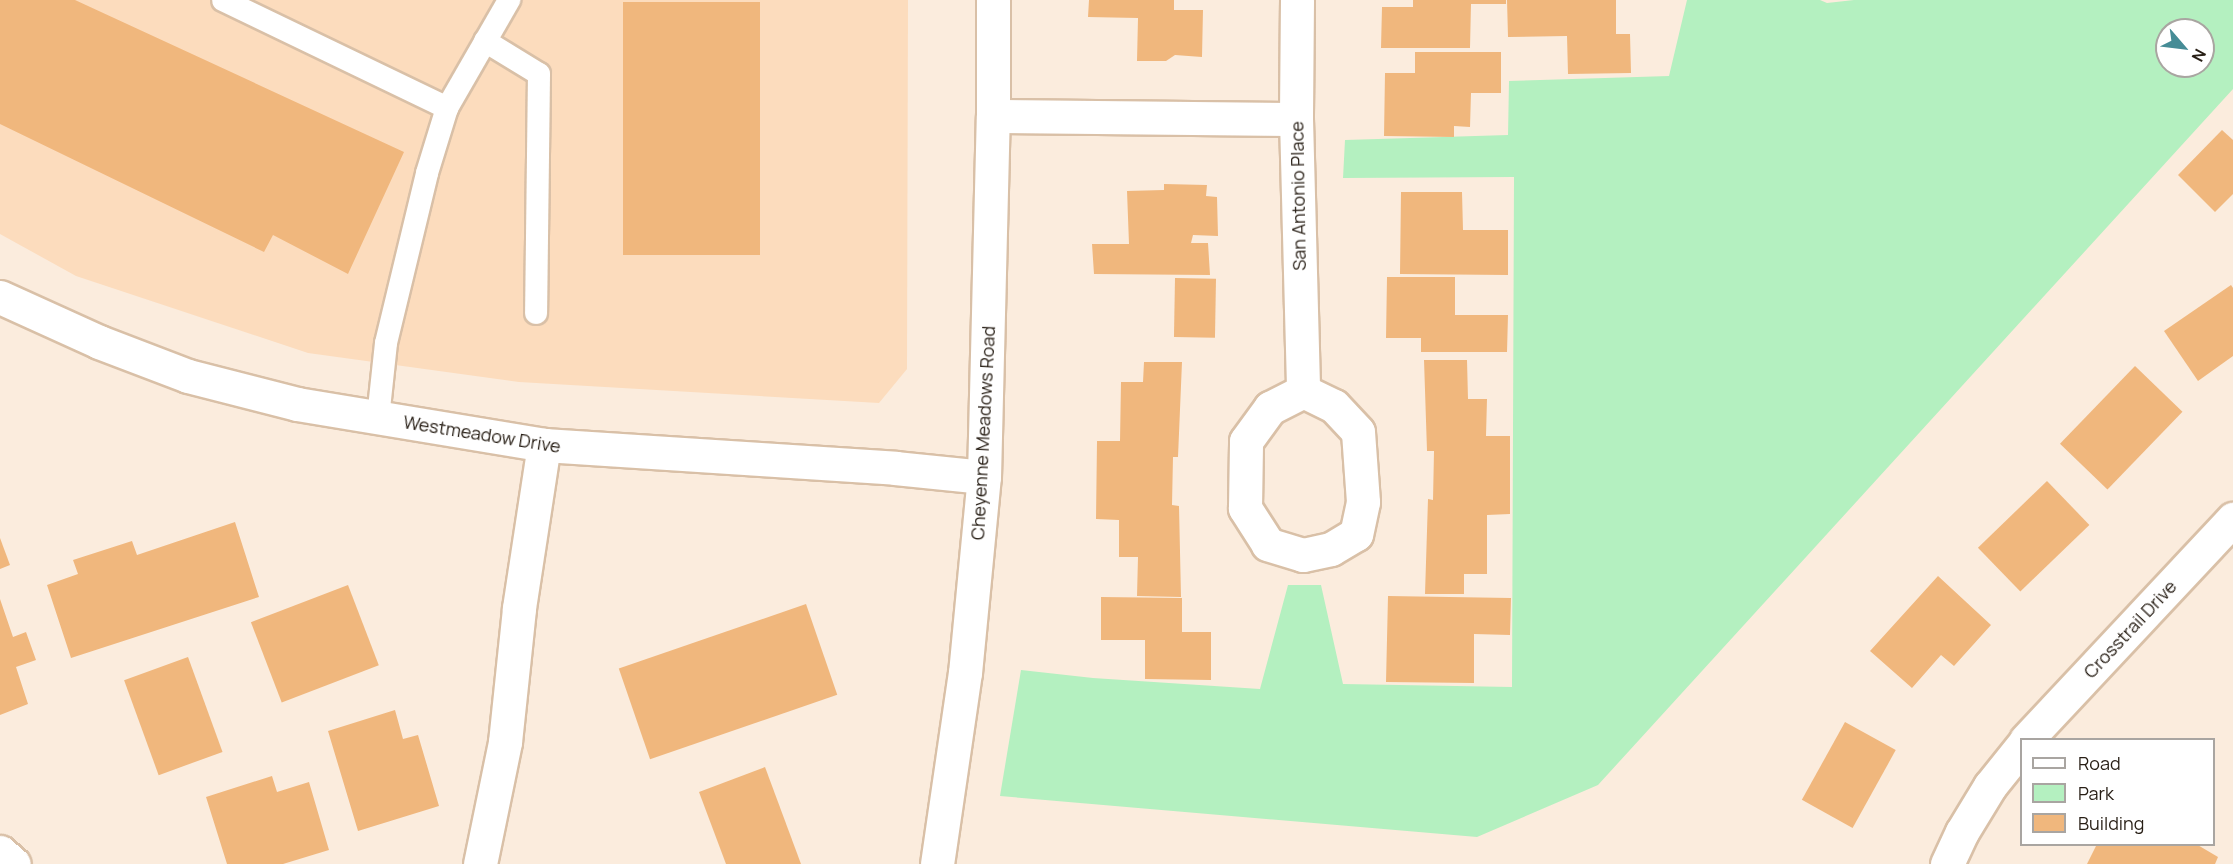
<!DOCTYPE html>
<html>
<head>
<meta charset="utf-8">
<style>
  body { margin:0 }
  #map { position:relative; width:2233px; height:864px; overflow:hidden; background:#fbecdd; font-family:Manrope,sans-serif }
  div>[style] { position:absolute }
  .built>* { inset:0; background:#fcdcbd }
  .green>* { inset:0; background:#b4f0c0 }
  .building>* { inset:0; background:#f0b77d; transform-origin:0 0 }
  .roads { filter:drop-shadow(2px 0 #d9c0a7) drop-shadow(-2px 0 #d9c0a7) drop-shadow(0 2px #d9c0a7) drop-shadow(0 -2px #d9c0a7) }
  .lane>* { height:22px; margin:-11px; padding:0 11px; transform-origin:11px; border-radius:11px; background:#fff }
  .street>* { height:33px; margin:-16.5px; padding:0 16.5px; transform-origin:16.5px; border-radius:16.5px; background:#fff }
  .secondary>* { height:33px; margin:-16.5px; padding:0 16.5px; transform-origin:16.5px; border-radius:16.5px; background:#fff }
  span { translate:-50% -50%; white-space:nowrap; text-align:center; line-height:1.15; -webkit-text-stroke:5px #fff; paint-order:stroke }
  .street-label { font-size:18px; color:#271e15 }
  .legend { position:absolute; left:2020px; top:738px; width:195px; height:108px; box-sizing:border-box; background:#fff; border:2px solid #a9a5a1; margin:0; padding:8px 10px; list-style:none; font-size:18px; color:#271e15 }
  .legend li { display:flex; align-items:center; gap:12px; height:30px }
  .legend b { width:30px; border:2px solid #a9a5a1 }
  .north { position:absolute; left:2155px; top:18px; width:60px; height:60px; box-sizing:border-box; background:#fff; border:2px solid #a9a5a1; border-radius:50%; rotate:118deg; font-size:16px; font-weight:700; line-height:24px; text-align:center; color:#271e15 }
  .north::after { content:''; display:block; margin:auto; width:21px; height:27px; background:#468c96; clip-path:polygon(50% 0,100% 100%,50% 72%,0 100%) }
</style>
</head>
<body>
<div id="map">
  <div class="built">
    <div style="clip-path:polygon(0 0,908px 0,907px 369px,879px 403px,519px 382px,308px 353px,76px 276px,0 234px)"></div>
  </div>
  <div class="green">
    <div style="clip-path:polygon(evenodd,1687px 0,1820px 0,1827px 3px,1854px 0,2233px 0,2233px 89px,1598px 785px,1477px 837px,1000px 796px,1021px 670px,1093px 678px,1260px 689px,1288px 585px,1321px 585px,1343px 684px,1512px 687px,1514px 177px,1343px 178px,1345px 140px,1508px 135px,1509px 81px,1669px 76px,1687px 0,2167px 30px,2203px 30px,2203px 66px,2167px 66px,2167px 30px)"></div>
  </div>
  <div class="building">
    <div style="clip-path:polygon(0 0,75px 0,404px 152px,348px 274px,273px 235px,264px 252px,0 124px)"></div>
    <div style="clip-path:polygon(1089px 0,1174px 0,1174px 10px,1203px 10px,1202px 57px,1175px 55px,1166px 61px,1137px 61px,1138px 18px,1088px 17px)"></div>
    <div style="clip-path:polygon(1413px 0,1506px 0,1506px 4px,1471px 4px,1470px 48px,1381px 48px,1382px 7px,1413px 7px)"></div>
    <div style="clip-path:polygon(1507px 0,1616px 0,1616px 34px,1630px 34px,1631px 73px,1568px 74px,1567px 36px,1508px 37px)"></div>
    <div style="left:760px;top:2px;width:253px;height:137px;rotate:90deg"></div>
    <div style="clip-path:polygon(1415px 52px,1501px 52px,1501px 93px,1471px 93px,1470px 127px,1454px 126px,1454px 137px,1384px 136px,1385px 73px,1415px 73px)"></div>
    <div style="clip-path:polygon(2222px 130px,2233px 140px,2233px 194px,2215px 212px,2178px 175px)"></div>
    <div style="clip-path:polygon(1164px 184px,1207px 185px,1206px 196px,1217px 197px,1218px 236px,1193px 235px,1191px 243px,1208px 243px,1210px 275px,1094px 274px,1092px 244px,1129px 244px,1127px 191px,1164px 190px)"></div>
    <div style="clip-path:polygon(1401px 192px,1462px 192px,1463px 230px,1508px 230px,1508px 275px,1400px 274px)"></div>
    <div style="clip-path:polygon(1387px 277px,1455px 277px,1455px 315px,1508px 315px,1507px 352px,1421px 352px,1421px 338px,1386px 338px)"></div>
    <div style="left:1175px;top:278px;width:41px;height:59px;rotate:1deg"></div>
    <div style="clip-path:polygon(2231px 285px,2233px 288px,2233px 356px,2198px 381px,2164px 331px)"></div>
    <div style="clip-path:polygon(1424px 360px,1467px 360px,1468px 399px,1487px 399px,1486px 436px,1510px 436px,1510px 514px,1487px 515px,1487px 574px,1464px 574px,1464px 594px,1425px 594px,1428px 499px,1433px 500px,1434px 451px,1427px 451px)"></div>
    <div style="clip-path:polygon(1144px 362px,1182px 362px,1178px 457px,1173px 457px,1172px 505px,1179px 506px,1181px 597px,1137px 596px,1138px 557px,1119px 557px,1119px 520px,1096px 519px,1097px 441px,1120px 441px,1121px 382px,1143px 382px)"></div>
    <div style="left:2135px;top:366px;width:66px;height:108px;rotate:44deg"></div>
    <div style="left:2047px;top:481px;width:61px;height:96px;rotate:46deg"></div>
    <div style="clip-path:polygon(235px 522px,259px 597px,71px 658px,47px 585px,78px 574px,73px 560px,132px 541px,137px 555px)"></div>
    <div style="clip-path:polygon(0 538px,10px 565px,0 569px)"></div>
    <div style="clip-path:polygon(1938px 576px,1991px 625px,1954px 666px,1941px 655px,1912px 688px,1870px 651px)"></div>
    <div style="left:348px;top:585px;width:86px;height:104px;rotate:69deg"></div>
    <div style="clip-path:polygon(1388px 596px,1511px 598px,1510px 635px,1474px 634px,1474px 683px,1386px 682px)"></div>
    <div style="clip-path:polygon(1101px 597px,1182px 598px,1182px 632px,1211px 632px,1211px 680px,1145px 679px,1145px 640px,1101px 640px)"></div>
    <div style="clip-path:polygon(0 599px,13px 637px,26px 632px,36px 660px,16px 667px,28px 704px,0 715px)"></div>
    <div style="left:806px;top:604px;width:96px;height:198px;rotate:71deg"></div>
    <div style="left:188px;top:657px;width:101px;height:68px;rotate:70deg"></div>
    <div style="clip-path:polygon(395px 710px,403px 739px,418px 735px,439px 806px,358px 831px,328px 731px)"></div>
    <div style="left:1845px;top:722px;width:58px;height:89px;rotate:29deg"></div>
    <div style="clip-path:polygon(765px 767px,801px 864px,726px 864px,699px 792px)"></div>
    <div style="clip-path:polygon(272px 776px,277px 792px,309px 782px,329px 850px,283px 864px,227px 864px,206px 797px)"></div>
    <div style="clip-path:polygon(2097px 844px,2196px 844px,2218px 857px,2215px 864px,2087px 864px)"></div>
  </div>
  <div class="roads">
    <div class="lane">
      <div style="left:223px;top:0;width:249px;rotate:25.7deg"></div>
      <div style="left:485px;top:41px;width:63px;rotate:31.4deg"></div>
      <div style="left:539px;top:74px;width:239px;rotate:90.7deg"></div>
      <div style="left:378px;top:418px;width:75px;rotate:-83.9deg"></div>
      <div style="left:386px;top:343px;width:175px;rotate:-76.4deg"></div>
      <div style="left:427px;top:173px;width:68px;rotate:-72.9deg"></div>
      <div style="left:447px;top:108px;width:125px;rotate:-60.1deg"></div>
    </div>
    <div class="street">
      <div style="left:1297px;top:0;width:119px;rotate:90.5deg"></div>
      <div style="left:1296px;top:119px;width:272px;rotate:88.5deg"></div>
      <div style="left:993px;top:116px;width:303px;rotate:0.6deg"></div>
      <div style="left:1303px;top:391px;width:34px;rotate:26deg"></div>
      <div style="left:1334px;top:406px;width:35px;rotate:47deg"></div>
      <div style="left:1358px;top:432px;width:70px;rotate:85.9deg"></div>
      <div style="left:1363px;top:502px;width:33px;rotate:102deg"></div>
      <div style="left:1356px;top:534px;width:29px;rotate:149deg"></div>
      <div style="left:1331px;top:549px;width:29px;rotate:168deg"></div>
      <div style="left:1303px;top:555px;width:37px;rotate:-163deg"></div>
      <div style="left:1268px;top:544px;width:43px;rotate:-122.6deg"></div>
      <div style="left:1245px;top:508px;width:67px;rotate:-89.1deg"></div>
      <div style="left:1246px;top:441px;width:41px;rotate:-54deg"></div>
      <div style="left:1270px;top:408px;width:37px;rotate:-27deg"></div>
      <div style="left:2026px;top:740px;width:303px;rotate:-46.9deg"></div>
      <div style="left:0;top:852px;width:18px;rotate:41deg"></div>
      <div style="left:480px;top:864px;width:125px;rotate:-78.4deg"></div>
      <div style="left:505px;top:742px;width:135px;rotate:-84deg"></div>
      <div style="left:519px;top:608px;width:165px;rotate:-81.3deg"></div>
      <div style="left:1947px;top:864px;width:35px;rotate:-65deg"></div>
      <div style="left:1962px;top:832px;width:54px;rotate:-58.7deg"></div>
      <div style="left:1990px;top:786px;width:51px;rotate:-51.3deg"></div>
    </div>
    <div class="secondary">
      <div style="left:0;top:297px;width:109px;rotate:24.4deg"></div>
      <div style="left:99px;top:342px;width:95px;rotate:20.9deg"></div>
      <div style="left:188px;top:376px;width:113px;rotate:14.4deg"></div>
      <div style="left:297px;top:404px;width:250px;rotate:9.4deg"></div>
      <div style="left:544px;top:445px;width:352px;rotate:3.7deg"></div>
      <div style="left:895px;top:468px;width:89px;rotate:5.8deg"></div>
      <div style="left:937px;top:864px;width:193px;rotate:-81.7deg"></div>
      <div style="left:965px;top:673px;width:197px;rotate:-84.5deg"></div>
      <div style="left:984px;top:477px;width:361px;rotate:-88.6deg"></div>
      <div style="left:993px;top:116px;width:116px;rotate:-90deg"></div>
    </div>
  </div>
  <div class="street-label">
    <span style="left:1298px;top:196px;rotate:-91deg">San Antonio Place</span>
    <span style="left:983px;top:433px;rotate:-87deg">Cheyenne Meadows Road</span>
    <span style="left:482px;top:434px;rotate:9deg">Westmeadow Drive</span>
    <span style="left:2130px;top:629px;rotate:-47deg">Crosstrail Drive</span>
  </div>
  <ul class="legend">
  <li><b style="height:8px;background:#fff"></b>Road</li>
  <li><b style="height:16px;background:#b4f0c0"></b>Park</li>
  <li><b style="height:16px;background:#f0b77d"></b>Building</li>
  </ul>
  <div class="north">N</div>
</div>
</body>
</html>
